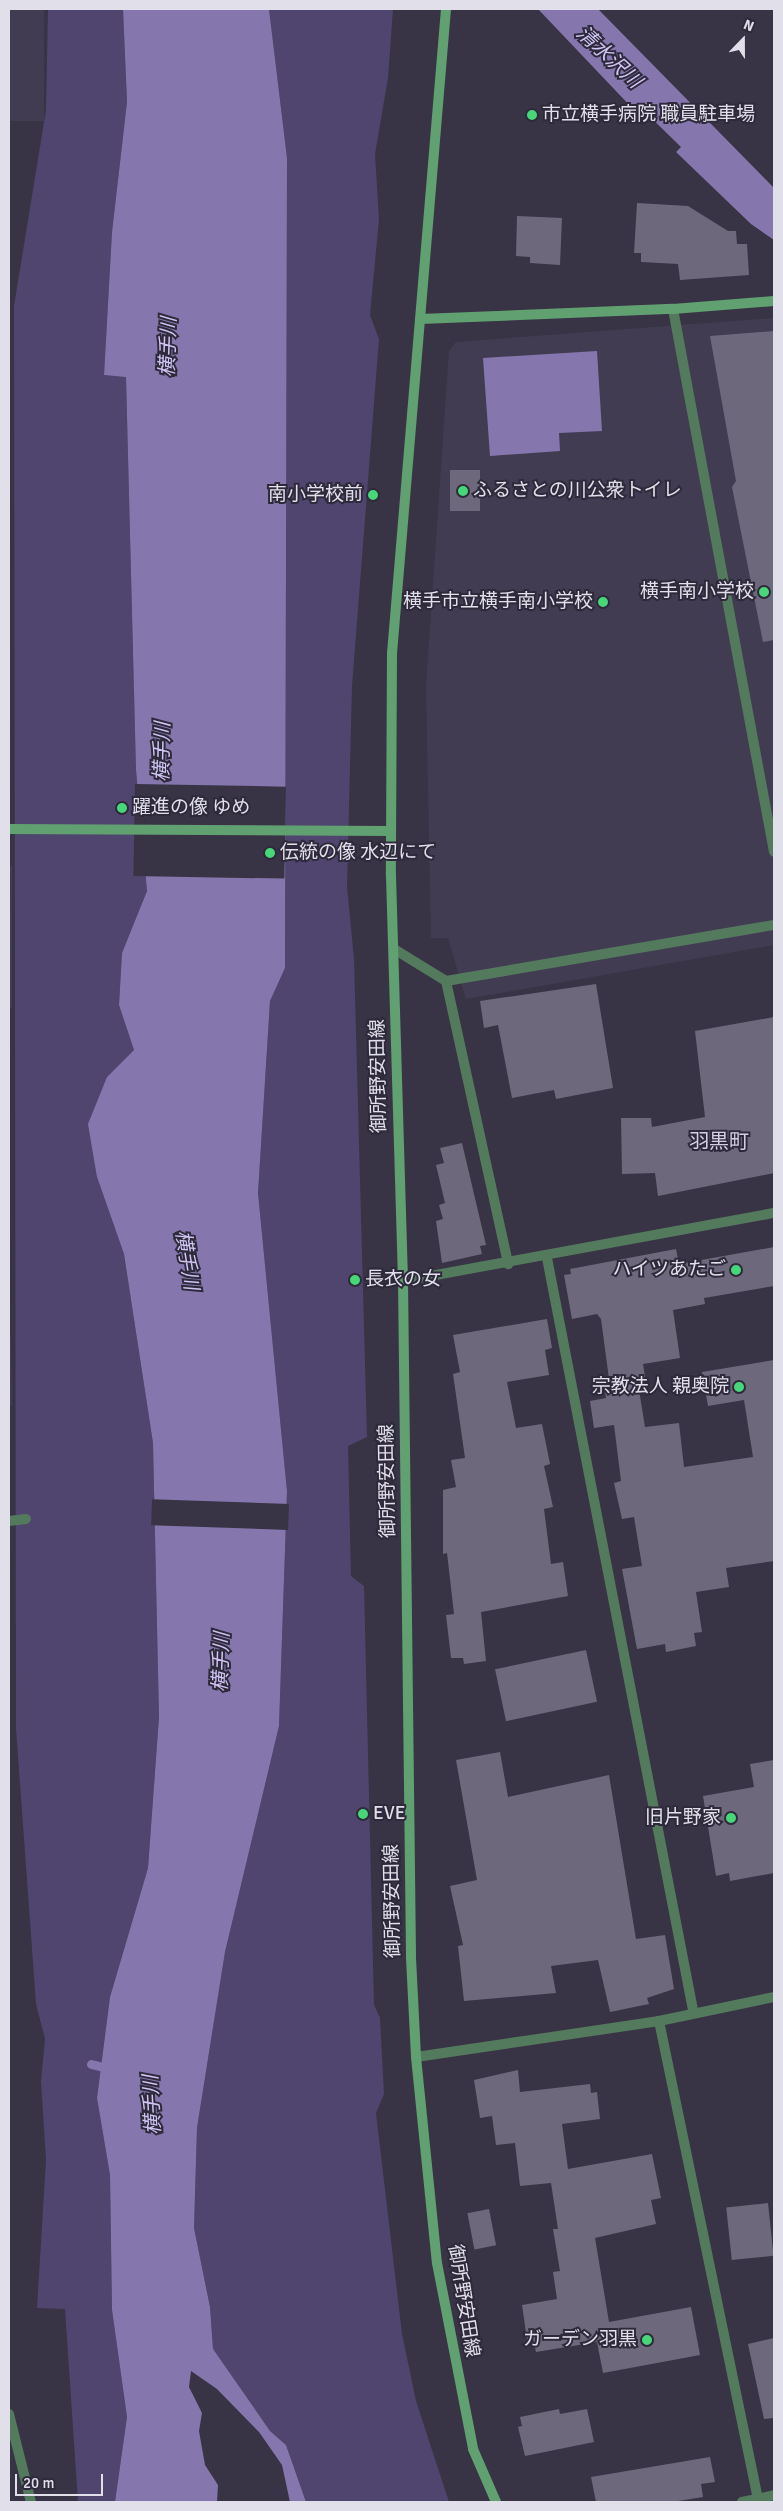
<!DOCTYPE html>
<html>
<head>
<meta charset="utf-8">
<style>
  body { margin:0 }
  #map { position:relative; width:783px; height:2511px; overflow:hidden; background:#383445; font-family:Signika,"Noto Sans JP",sans-serif }
  div>[style] { position:absolute }
  .built>* { inset:0; background:#423c53; transform-origin:0 0 }
  .green>* { inset:0; background:#50456e }
  .water>* { inset:0; background:#8577ad }
  .pier>* { inset:0; background:#383445; transform-origin:0 0 }
  .stream>* { height:9px; margin:-4.5px; padding:0 4.5px; transform-origin:4.5px; border-radius:4.5px; background:#8577ad }
  .building>* { inset:0; background:#6d687c; transform-origin:0 0 }
  .lane>* { height:10px; margin:-5px; padding:0 5px; transform-origin:5px; border-radius:5px; background:#547a5d }
  .street>* { height:10px; margin:-5px; padding:0 5px; transform-origin:5px; border-radius:5px; background:#547a5d }
  .secondary>* { height:10px; margin:-5px; padding:0 5px; transform-origin:5px; border-radius:5px; background:#61a071 }
  .dots>* { width:14px; height:14px; translate:-50% -50%; box-sizing:border-box; border:2px solid #2e2a3b; border-radius:50% }
  span { translate:-50% -50%; white-space:nowrap; text-align:center; line-height:1.15; -webkit-text-stroke:4px #2e2a3b; paint-order:stroke }
  .poi-label { font-size:19px; color:#e1dfea }
  .left { translate:0 -50%; text-align:left }
  .right { translate:-100% -50%; text-align:right }
  .street-label { font-size:19px; color:#e1dfea }
  .water-label { font-size:20px; color:#d0c5f4; font-style:italic }
  .neighbourhood-label { font-size:20px; color:#d4cfe5 }
  .frame { position:absolute; inset:0; border:10px solid #e1dfea; pointer-events:none }
  .north { position:absolute; left:718px; top:15px; width:50px; height:50px; -webkit-text-stroke:4px #2e2a3b; paint-order:stroke; rotate:22deg; font-size:14px; font-weight:700; line-height:20px; text-align:center; color:#e1dfea }
  .north::after { content:''; display:block; margin:auto; width:18px; height:22px; background:#e1dfea; clip-path:polygon(50% 0,100% 100%,50% 72%,0 100%) }
  .scale { position:absolute; left:15px; top:2474px; width:88px; height:22px; box-sizing:border-box; border:2px solid #e1dfea; border-top:0; padding-left:6px; font-size:15px; line-height:18px; white-space:nowrap; color:#e1dfea; -webkit-text-stroke:4px #2e2a3b; paint-order:stroke }
</style>
</head>
<body>
<div id="map">
  <div class="built">
    <div style="left:9px;top:9px;width:35px;height:112px"></div>
    <div style="clip-path:polygon(774px 318px,774px 945px,466px 999px,448px 938px,431px 938px,426px 686px,449px 351px,456px 342px)"></div>
    <div style="left:9px;top:866px;width:3px;height:142px"></div>
    <div style="clip-path:polygon(9px 1337px,11px 1337px,12px 1406px,9px 1406px)"></div>
  </div>
  <div class="green">
    <div style="clip-path:polygon(48px 9px,123px 9px,127px 102px,112px 232px,104px 375px,126px 376px,136px 770px,147px 891px,122px 953px,119px 1005px,134px 1050px,107px 1077px,97px 1177px,124px 1254px,153px 1443px,159px 1717px,148px 1868px,110px 1997px,97px 2098px,110px 2175px,112px 2310px,127px 2417px,115px 2502px,78px 2502px,65px 2309px,37px 2308px,46px 2160px,41px 2081px,45px 2039px,36px 2004px,16px 1728px,14px 306px,46px 110px)"></div>
    <div style="clip-path:polygon(269px 9px,393px 9px,388px 78px,375px 154px,379px 219px,370px 315px,379px 339px,352px 686px,347px 887px,354px 959px,367px 1437px,348px 1446px,351px 1576px,364px 1586px,374px 2005px,380px 2018px,384px 2094px,376px 2113px,402px 2334px,416px 2401px,449px 2502px,306px 2502px,286px 2445px,270px 2431px,213px 2350px,210px 2307px,194px 2228px,197px 2128px,225px 1952px,279px 1726px,287px 1491px,258px 1193px,270px 1001px,285px 968px,287px 158px)"></div>
  </div>
  <div class="water">
    <div style="clip-path:polygon(123px 9px,269px 9px,287px 158px,285px 968px,270px 1001px,258px 1193px,287px 1491px,279px 1726px,225px 1952px,197px 2128px,194px 2228px,210px 2307px,213px 2349px,270px 2431px,286px 2445px,306px 2502px,290px 2502px,282px 2465px,259px 2432px,217px 2389px,191px 2371px,189px 2387px,202px 2413px,199px 2431px,205px 2465px,218px 2485px,217px 2502px,115px 2502px,127px 2417px,112px 2310px,110px 2175px,97px 2098px,110px 1997px,148px 1868px,159px 1717px,153px 1443px,124px 1254px,97px 1177px,88px 1124px,107px 1077px,134px 1050px,119px 1005px,122px 953px,147px 891px,136px 770px,126px 377px,104px 375px,112px 232px,127px 102px)"></div>
    <div style="clip-path:polygon(538px 9px,598px 9px,774px 188px,774px 240px,751px 224px,676px 152px,681px 147px,639px 106px,634px 110px)"></div>
    <div style="clip-path:polygon(597px 351px,602px 431px,559px 433px,560px 451px,490px 456px,483px 358px)"></div>
  </div>
  <div class="pier">
    <div style="left:135px;top:784px;width:151px;height:92px;rotate:1deg"></div>
    <div style="left:289px;top:1504px;width:26px;height:137px;rotate:92deg"></div>
  </div>
  <div class="stream">
    <div style="left:91px;top:2064px;width:21px;rotate:14deg"></div>
  </div>
  <div class="building">
    <div style="clip-path:polygon(637px 203px,688px 206px,728px 231px,736px 231px,737px 244px,747px 244px,749px 275px,680px 280px,678px 264px,641px 262px,641px 253px,634px 253px)"></div>
    <div style="clip-path:polygon(517px 216px,562px 218px,560px 265px,530px 263px,530px 257px,516px 256px)"></div>
    <div style="clip-path:polygon(774px 331px,774px 640px,763px 642px,732px 487px,736px 481px,710px 336px)"></div>
    <div style="left:450px;top:470px;width:30px;height:41px"></div>
    <div style="clip-path:polygon(596px 984px,613px 1088px,556px 1099px,554px 1090px,512px 1098px,498px 1025px,484px 1028px,480px 1001px)"></div>
    <div style="clip-path:polygon(774px 1017px,774px 1173px,658px 1196px,655px 1173px,622px 1174px,621px 1118px,651px 1118px,652px 1127px,705px 1117px,695px 1031px)"></div>
    <div style="clip-path:polygon(462px 1143px,486px 1245px,480px 1246px,482px 1254px,442px 1263px,436px 1221px,443px 1219px,439px 1205px,445px 1203px,436px 1165px,444px 1163px,440px 1148px)"></div>
    <div style="clip-path:polygon(774px 1247px,774px 1286px,704px 1298px,705px 1304px,673px 1310px,680px 1358px,643px 1364px,646px 1383px,638px 1384px,645px 1427px,679px 1423px,684px 1467px,753px 1457px,744px 1400px,708px 1406px,702px 1372px,774px 1360px,774px 1561px,726px 1568px,729px 1587px,696px 1592px,702px 1632px,694px 1633px,696px 1646px,666px 1652px,665px 1644px,637px 1649px,622px 1569px,642px 1566px,634px 1517px,622px 1519px,614px 1483px,621px 1481px,614px 1425px,594px 1428px,590px 1401px,606px 1398px,603px 1380px,609px 1379px,601px 1319px,597px 1314px,572px 1319px,564px 1275px,571px 1274px,570px 1269px,676px 1249px,679px 1264px)"></div>
    <div style="clip-path:polygon(547px 1319px,552px 1348px,545px 1350px,549px 1375px,507px 1382px,516px 1428px,542px 1424px,550px 1464px,544px 1466px,553px 1507px,544px 1509px,551px 1564px,563px 1562px,568px 1596px,481px 1612px,486px 1661px,464px 1664px,463px 1658px,451px 1658px,446px 1615px,454px 1614px,447px 1553px,443px 1554px,443px 1490px,456px 1487px,451px 1460px,465px 1458px,453px 1374px,460px 1372px,453px 1335px)"></div>
    <div style="left:586px;top:1650px;width:53px;height:93px;rotate:78deg"></div>
    <div style="clip-path:polygon(500px 1752px,508px 1797px,609px 1775px,636px 1939px,665px 1935px,674px 1989px,647px 1998px,649px 2004px,610px 2012px,598px 1960px,551px 1966px,556px 1993px,464px 2001px,458px 1946px,463px 1945px,450px 1886px,477px 1880px,456px 1760px)"></div>
    <div style="clip-path:polygon(774px 1760px,774px 1873px,730px 1881px,729px 1873px,716px 1876px,703px 1796px,754px 1787px,750px 1764px)"></div>
    <div style="clip-path:polygon(518px 2070px,520px 2092px,590px 2084px,591px 2093px,597px 2092px,600px 2119px,562px 2124px,568px 2169px,652px 2154px,661px 2198px,651px 2200px,656px 2224px,595px 2238px,609px 2322px,691px 2307px,700px 2355px,603px 2373px,597px 2342px,536px 2352px,533px 2338px,527px 2339px,522px 2305px,557px 2299px,553px 2272px,560px 2271px,553px 2229px,558px 2229px,551px 2183px,520px 2186px,515px 2143px,496px 2145px,492px 2116px,480px 2118px,474px 2080px)"></div>
    <div style="left:768px;top:2203px;width:53px;height:42px;rotate:84deg"></div>
    <div style="left:489px;top:2209px;width:37px;height:22px;rotate:79deg"></div>
    <div style="clip-path:polygon(774px 2338px,774px 2418px,764px 2419px,748px 2344px)"></div>
    <div style="clip-path:polygon(559px 2409px,560px 2414px,587px 2409px,594px 2442px,525px 2456px,518px 2427px,522px 2426px,520px 2417px)"></div>
    <div style="clip-path:polygon(710px 2457px,715px 2482px,701px 2484px,703px 2497px,672px 2502px,596px 2502px,591px 2477px)"></div>
  </div>
  <div class="lane">
    <div style="left:673px;top:309px;width:552px;rotate:79.46deg"></div>
    <div style="left:446px;top:981px;width:333px;rotate:-9.7deg"></div>
  </div>
  <div class="street">
    <div style="left:394px;top:949px;width:61px;rotate:31.6deg"></div>
    <div style="left:446px;top:981px;width:290px;rotate:77.6deg"></div>
    <div style="left:547px;top:1258px;width:766px;rotate:79.01deg"></div>
    <div style="left:403px;top:1281px;width:377px;rotate:-10.4deg"></div>
    <div style="left:9px;top:1521px;width:17px;rotate:-7deg"></div>
    <div style="left:659px;top:2021px;width:487px;rotate:78.3deg"></div>
    <div style="left:416px;top:2057px;width:246px;rotate:-8.4deg"></div>
    <div style="left:659px;top:2021px;width:117px;rotate:-11.8deg"></div>
    <div style="left:9px;top:2414px;width:91px;rotate:76deg"></div>
    <div style="left:742px;top:2502px;width:33px;rotate:-12deg"></div>
  </div>
  <div class="secondary">
    <div style="left:446px;top:9px;width:646px;rotate:94.79deg"></div>
    <div style="left:392px;top:653px;width:223px;rotate:90.3deg"></div>
    <div style="left:391px;top:876px;width:405px;rotate:88.3deg"></div>
    <div style="left:403px;top:1281px;width:677px;rotate:89.32deg"></div>
    <div style="left:411px;top:1958px;width:99px;rotate:87.1deg"></div>
    <div style="left:416px;top:2057px;width:207px;rotate:84.2deg"></div>
    <div style="left:437px;top:2263px;width:189px;rotate:79deg"></div>
    <div style="left:473px;top:2449px;width:58px;rotate:66.5deg"></div>
    <div style="left:420px;top:319px;width:253px;rotate:-2.3deg"></div>
    <div style="left:673px;top:309px;width:101px;rotate:-4.5deg"></div>
    <div style="left:9px;top:829px;width:381px;rotate:0.3deg"></div>
  </div>
  <div class="dots">
    <div style="left:532px;top:115px;background:#47d779"></div>
    <div style="left:463px;top:491px;background:#47d779"></div>
    <div style="left:373px;top:495px;background:#47d779"></div>
    <div style="left:764px;top:592px;background:#47d779"></div>
    <div style="left:603px;top:602px;background:#47d779"></div>
    <div style="left:122px;top:808px;background:#47d779"></div>
    <div style="left:270px;top:853px;background:#47d779"></div>
    <div style="left:736px;top:1270px;background:#47d779"></div>
    <div style="left:355px;top:1280px;background:#47d779"></div>
    <div style="left:739px;top:1387px;background:#47d779"></div>
    <div style="left:363px;top:1814px;background:#47d779"></div>
    <div style="left:731px;top:1818px;background:#47d779"></div>
    <div style="left:647px;top:2340px;background:#47d779"></div>
  </div>
  <div class="poi-label">
    <span class="left" style="left:542px;top:115px">市立横手病院 職員駐車場</span>
    <span class="left" style="left:473px;top:491px">ふるさとの川公衆トイレ</span>
    <span class="right" style="left:363px;top:495px">南小学校前</span>
    <span class="right" style="left:754px;top:592px">横手南小学校</span>
    <span class="right" style="left:593px;top:602px">横手市立横手南小学校</span>
    <span class="left" style="left:132px;top:808px">躍進の像 ゆめ</span>
    <span class="left" style="left:280px;top:853px">伝統の像 水辺にて</span>
    <span class="right" style="left:726px;top:1270px">ハイツあたご</span>
    <span class="left" style="left:365px;top:1280px">長衣の女</span>
    <span class="right" style="left:729px;top:1387px">宗教法人 親奥院</span>
    <span class="left" style="left:373px;top:1814px">EVE</span>
    <span class="right" style="left:721px;top:1818px">旧片野家</span>
    <span class="right" style="left:637px;top:2340px">ガーデン羽黒</span>
  </div>
  <div class="street-label">
    <span style="left:379px;top:1076px;rotate:-91deg">御所野安田線</span>
    <span style="left:388px;top:1481px;rotate:-91deg">御所野安田線</span>
    <span style="left:393px;top:1901px;rotate:-91deg">御所野安田線</span>
    <span style="left:463px;top:2301px;rotate:81deg">御所野安田線</span>
  </div>
  <div class="water-label">
    <span style="left:609px;top:57px;rotate:43deg">清水沢川</span>
    <span style="left:168px;top:347px;rotate:-88deg">横手川</span>
    <span style="left:162px;top:752px;rotate:-89deg">横手川</span>
    <span style="left:187px;top:1260px;rotate:81deg">横手川</span>
    <span style="left:221px;top:1662px;rotate:-88deg">横手川</span>
    <span style="left:152px;top:2105px;rotate:-93deg">横手川</span>
  </div>
  <div class="neighbourhood-label">
    <span style="left:719px;top:1141px">羽黒町</span>
  </div>
  <div class="frame"></div>
  <div class="north">N</div>
  <div class="scale">20 m</div>
</div>
</body>
</html>
